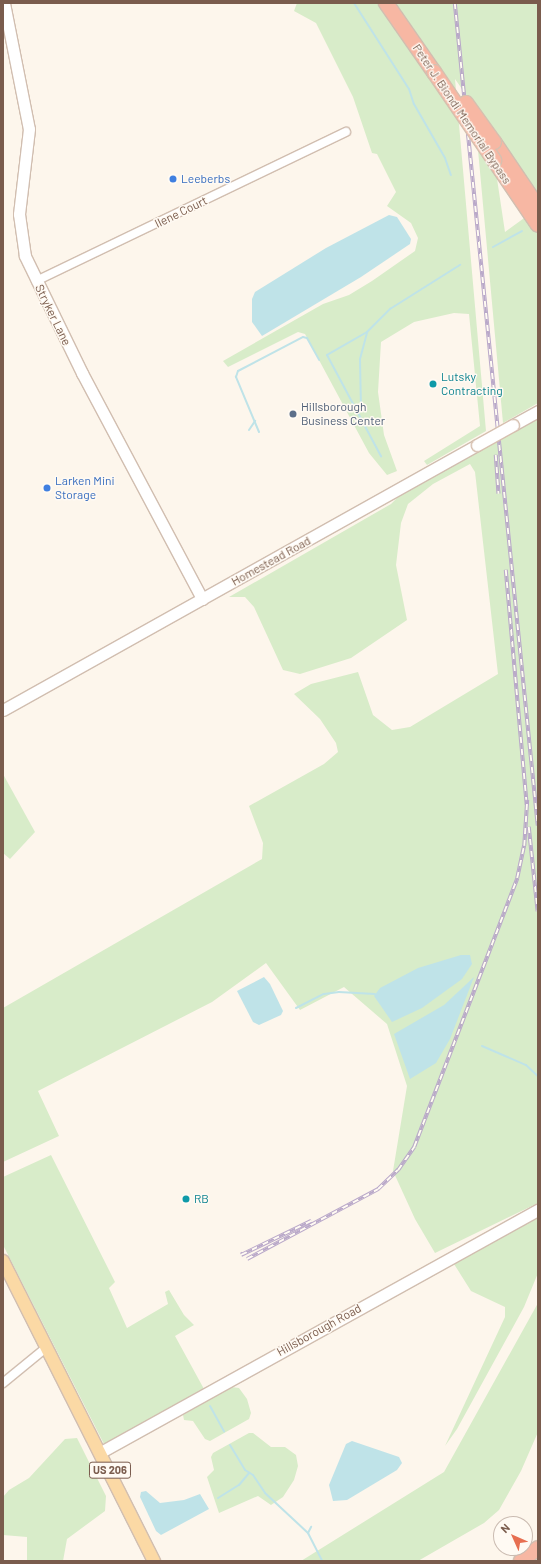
<!DOCTYPE html>
<html>
<head>
<meta charset="utf-8">
<style>
  body { margin:0 }
  #map { position:relative; width:541px; height:1564px; overflow:hidden; background:#fdf6ec; font-family:Barlow,sans-serif }
  div>[style] { position:absolute }
  .green>* { inset:0; background:#d8ecc9 }
  .water>* { inset:0; background:#bfe3e8 }
  .stream>* { height:2px; margin:-1px; padding:0 1px; transform-origin:1px; border-radius:1px; background:#bfe3e8 }
  .roads { filter:drop-shadow(1px 0 #d1beb0) drop-shadow(-1px 0 #d1beb0) drop-shadow(0 1px #d1beb0) drop-shadow(0 -1px #d1beb0) }
  .street>* { height:8px; margin:-4px; padding:0 4px; transform-origin:4px; border-radius:4px; background:#fff }
  .secondary>* { height:11px; margin:-5.5px; padding:0 5.5px; transform-origin:5.5px; border-radius:5.5px; background:#fff }
  .primary>* { height:12px; margin:-6px; padding:0 6px; transform-origin:6px; border-radius:6px; background:#fbd9a5 }
  .highway>* { height:14px; margin:-7px; padding:0 7px; transform-origin:7px; border-radius:7px; background:#f7b7a3 }
  .rail>* { height:3.5px; margin-top:-1.75px; transform-origin:0; background:repeating-linear-gradient(90deg,#fffaf3 0 6px,#b9a8c9 0 12px); box-sizing:border-box; border-block:1px solid #b9a8c9 }
  .bridges { filter:drop-shadow(1px 0 #d6c0b0) drop-shadow(-1px 0 #d6c0b0) drop-shadow(0 1px #d6c0b0) drop-shadow(0 -1px #d6c0b0) }
  .secondary-bridge>* { height:11px; margin:-5.5px; padding:0 5.5px; transform-origin:5.5px; border-radius:5.5px; background:#fff }
  .highway-bridge>* { height:14px; margin:-7px; padding:0 7px; transform-origin:7px; border-radius:7px; background:#f7b7a3 }
  .dots>* { width:11px; height:11px; translate:-50% -50%; box-sizing:border-box; border:2px solid #fffaf3; border-radius:50% }
  span { translate:-50% -50%; white-space:nowrap; text-align:center; line-height:1.15; -webkit-text-stroke:3px #fffaf3; paint-order:stroke }
  .shield-label span { padding:1px 3px; background:#fffaf3; border:1px solid; border-radius:3px; -webkit-text-stroke-width:0 }
  .shield-label { font-size:11px; color:#7a5c4d; font-weight:700 }
  .street-label { font-size:12px; color:#7a5c4d }
  .shop-label { font-size:12px; color:#366cbe }
  .left { translate:0 -50%; text-align:left }
  .culture-label { font-size:12px; color:#0d838f }
  .service-label { font-size:12px; color:#4e5e75 }
  .frame { position:absolute; inset:0; border:4px solid #7a5c4d; pointer-events:none }
  .north { position:absolute; left:493px; top:1516px; width:40px; height:40px; box-sizing:border-box; background:#fffaf3; border:1px solid #cabbb1; border-radius:50%; rotate:315deg; font-size:11px; font-weight:700; line-height:16px; text-align:center; color:#7a5c4d }
  .north::after { content:''; display:block; margin:auto; width:14px; height:18px; background:#e76f51; clip-path:polygon(50% 0,100% 100%,50% 72%,0 100%) }
</style>
</head>
<body>
<div id="map">
  <div class="green">
    <div style="clip-path:polygon(297px 3px,538px 3px,538px 197px,455px 79px,486px 431px,427px 465px,424px 461px,480px 426px,469px 314px,454px 313px,414px 322px,381px 342px,378px 392px,384px 435px,397px 471px,387px 475px,369px 453px,305px 334px,298px 332px,228px 367px,223px 361px,323px 304px,349px 295px,372px 281px,415px 251px,418px 238px,411px 223px,387px 206px,396px 192px,377px 154px,372px 153px,353px 97px,316px 23px,294px 11px)"></div>
    <div style="clip-path:polygon(478px 150px,496px 172px,505px 232px,538px 208px,538px 403px,503px 423px)"></div>
    <div style="clip-path:polygon(538px 417px,538px 1203px,435px 1253px,415px 1219px,393px 1171px,407px 1086px,387px 1024px,344px 987px,300px 1010px,266px 963px,212px 1002px,38px 1091px,59px 1136px,3px 1162px,3px 1008px,262px 859px,263px 843px,249px 806px,324px 764px,338px 752px,336px 743px,320px 719px,294px 694px,311px 684px,358px 672px,373px 715px,392px 730px,410px 727px,498px 674px,475px 472px,470px 464px,433px 484px,408px 504px,401px 523px,396px 565px,407px 620px,351px 658px,300px 674px,283px 670px,254px 607px,245px 597px,229px 597px,391px 504px,400px 495px,466px 457px)"></div>
    <div style="clip-path:polygon(3px 774px,35px 832px,10px 859px,3px 853px)"></div>
    <div style="clip-path:polygon(51px 1155px,115px 1282px,109px 1288px,127px 1328px,168px 1304px,165px 1292px,169px 1290px,184px 1315px,194px 1325px,175px 1336px,204px 1389px,104px 1444px,3px 1245px,3px 1177px)"></div>
    <div style="clip-path:polygon(538px 1217px,538px 1273px,524px 1307px,457px 1429px,445px 1446px,505px 1317px,505px 1307px,471px 1291px,454px 1264px)"></div>
    <div style="clip-path:polygon(538px 1303px,538px 1432px,521px 1471px,499px 1510px,484px 1523px,418px 1561px,301px 1561px,444px 1472px)"></div>
    <div style="clip-path:polygon(231px 1387px,239px 1388px,247px 1399px,251px 1413px,249px 1419px,210px 1441px,205px 1439px,193px 1421px,184px 1420px,183px 1415px)"></div>
    <div style="clip-path:polygon(249px 1433px,253px 1433px,271px 1447px,285px 1447px,296px 1455px,298px 1466px,294px 1480px,283px 1497px,271px 1505px,258px 1496px,219px 1513px,207px 1477px,214px 1470px,211px 1457px,213px 1453px)"></div>
    <div style="clip-path:polygon(77px 1438px,106px 1496px,105px 1511px,67px 1539px,63px 1561px,27px 1561px,27px 1537px,3px 1535px,3px 1497px,9px 1490px,29px 1478px,65px 1439px)"></div>
  </div>
  <div class="water">
    <div style="clip-path:polygon(389px 215px,397px 217px,411px 239px,410px 244px,361px 277px,262px 336px,252px 322px,252px 299px,255px 292px,326px 248px)"></div>
    <div style="clip-path:polygon(461px 955px,470px 955px,472px 964px,462px 979px,422px 1008px,392px 1022px,374px 996px,380px 988px,418px 968px)"></div>
    <div style="clip-path:polygon(264px 977px,270px 984px,283px 1011px,281px 1015px,259px 1025px,253px 1022px,237px 991px)"></div>
    <div style="clip-path:polygon(474px 977px,450px 1039px,436px 1063px,410px 1079px,394px 1034px,444px 1005px)"></div>
    <div style="clip-path:polygon(352px 1441px,399px 1457px,402px 1463px,397px 1470px,347px 1500px,333px 1501px,329px 1485px,346px 1444px)"></div>
    <div style="clip-path:polygon(146px 1491px,160px 1503px,184px 1500px,200px 1494px,209px 1509px,161px 1535px,156px 1531px,140px 1497px,141px 1492px)"></div>
  </div>
  <div class="stream">
    <div style="left:354px;top:3px;width:102px;rotate:57.4deg"></div>
    <div style="left:409px;top:89px;width:16px;rotate:72deg"></div>
    <div style="left:414px;top:104px;width:62px;rotate:60.1deg"></div>
    <div style="left:445px;top:158px;width:18px;rotate:71deg"></div>
    <div style="left:493px;top:247px;width:33px;rotate:-29deg"></div>
    <div style="left:367px;top:332px;width:46px;rotate:150.1deg"></div>
    <div style="left:327px;top:355px;width:115px;rotate:61.9deg"></div>
    <div style="left:361px;top:408px;width:49px;rotate:-91.2deg"></div>
    <div style="left:360px;top:359px;width:28px;rotate:-75deg"></div>
    <div style="left:367px;top:332px;width:33px;rotate:-45deg"></div>
    <div style="left:390px;top:309px;width:83px;rotate:-32.2deg"></div>
    <div style="left:249px;top:430px;width:11px;rotate:-56deg"></div>
    <div style="left:259px;top:432px;width:60px;rotate:-112.7deg"></div>
    <div style="left:236px;top:377px;width:6px;rotate:-72deg"></div>
    <div style="left:238px;top:371px;width:73px;rotate:-27.6deg"></div>
    <div style="left:303px;top:337px;width:4px;rotate:14deg"></div>
    <div style="left:307px;top:338px;width:25px;rotate:61deg"></div>
    <div style="left:296px;top:1008px;width:31px;rotate:-27deg"></div>
    <div style="left:324px;top:994px;width:15px;rotate:-8deg"></div>
    <div style="left:339px;top:992px;width:36px;rotate:3deg"></div>
    <div style="left:482px;top:1046px;width:48px;rotate:23.4deg"></div>
    <div style="left:526px;top:1065px;width:16px;rotate:43deg"></div>
    <div style="left:210px;top:1406px;width:29px;rotate:61deg"></div>
    <div style="left:230px;top:1445px;width:29px;rotate:59deg"></div>
    <div style="left:245px;top:1470px;width:9px;rotate:32deg"></div>
    <div style="left:253px;top:1475px;width:22px;rotate:56deg"></div>
    <div style="left:265px;top:1493px;width:59px;rotate:42.9deg"></div>
    <div style="left:308px;top:1533px;width:31px;rotate:63deg"></div>
    <div style="left:218px;top:1498px;width:25px;rotate:-32deg"></div>
    <div style="left:239px;top:1485px;width:16px;rotate:-50deg"></div>
    <div style="left:308px;top:1533px;width:7px;rotate:-63deg"></div>
  </div>
  <div class="roads">
    <div class="street">
      <div style="left:36px;top:281px;width:344px;rotate:-25.7deg"></div>
      <div style="left:3px;top:1383px;width:57px;rotate:-39.3deg"></div>
    </div>
    <div class="secondary">
      <div style="left:4px;top:3px;width:128px;rotate:78.8deg"></div>
      <div style="left:29px;top:129px;width:86px;rotate:96.7deg"></div>
      <div style="left:19px;top:214px;width:42px;rotate:81.9deg"></div>
      <div style="left:25px;top:256px;width:130px;rotate:64deg"></div>
      <div style="left:82px;top:373px;width:256px;rotate:62deg"></div>
      <div style="left:513px;top:425px;width:29px;rotate:-29deg"></div>
      <div style="left:3px;top:710px;width:543px;rotate:-29.21deg"></div>
      <div style="left:101px;top:1452px;width:500px;rotate:-29deg"></div>
    </div>
    <div class="primary">
      <div style="left:3px;top:1261px;width:336px;rotate:63.3deg"></div>
    </div>
    <div class="highway">
      <div style="left:386px;top:3px;width:84px;rotate:55.2deg"></div>
      <div style="left:494px;top:142px;width:78px;rotate:55.9deg"></div>
      <div style="left:494px;top:160px;width:78px;rotate:55.9deg"></div>
      <div style="left:521px;top:1561px;width:21px;rotate:-37deg"></div>
    </div>
  </div>
  <div class="rail">
    <div style="left:455px;top:3px;width:827px;rotate:84.24deg"></div>
    <div style="left:496px;top:455px;width:39px;rotate:86deg"></div>
    <div style="left:506px;top:570px;width:236px;rotate:84.9deg"></div>
    <div style="left:529px;top:827px;width:85px;rotate:84deg"></div>
    <div style="left:243px;top:1254px;width:2px;rotate:153deg"></div>
    <div style="left:241px;top:1255px;width:78px;rotate:-25.9deg"></div>
    <div style="left:247px;top:1259px;width:149px;rotate:-28.1deg"></div>
    <div style="left:378px;top:1189px;width:28px;rotate:-44deg"></div>
    <div style="left:398px;top:1170px;width:28px;rotate:-55deg"></div>
    <div style="left:414px;top:1147px;width:288px;rotate:-69deg"></div>
    <div style="left:517px;top:878px;width:33px;rotate:-78deg"></div>
    <div style="left:524px;top:846px;width:46px;rotate:-86.3deg"></div>
  </div>
  <div class="bridges">
    <div class="secondary-bridge">
      <div style="left:477px;top:445px;width:41px;rotate:-29.1deg"></div>
    </div>
    <div class="highway-bridge">
      <div style="left:434px;top:72px;width:107px;rotate:55.7deg"></div>
      <div style="left:466px;top:103px;width:48px;rotate:54.3deg"></div>
    </div>
  </div>
  <div class="dots">
    <div style="left:173px;top:179px;background:#3f7fe0"></div>
    <div style="left:433px;top:384px;background:#0f9aa8"></div>
    <div style="left:293px;top:414px;background:#5c6f8a"></div>
    <div style="left:47px;top:488px;background:#3f7fe0"></div>
    <div style="left:186px;top:1199px;background:#0f9aa8"></div>
  </div>
  <div class="shield-label">
    <span style="left:110px;top:1470px">US 206</span>
  </div>
  <div class="street-label">
    <span style="left:462px;top:114px;rotate:56deg">Peter J. Biondi Memorial Bypass</span>
    <span style="left:181px;top:212px;rotate:-26deg">Ilene Court</span>
    <span style="left:53px;top:315px;rotate:64deg">Stryker Lane</span>
    <span style="left:271px;top:561px;rotate:-29deg">Homestead Road</span>
    <span style="left:319px;top:1330px;rotate:-29deg">Hillsborough Road</span>
  </div>
  <div class="shop-label">
    <span class="left" style="left:181px;top:179px">Leeberbs</span>
    <span class="left" style="left:55px;top:488px">Larken Mini<br>Storage</span>
  </div>
  <div class="culture-label">
    <span class="left" style="left:441px;top:384px">Lutsky<br>Contracting</span>
    <span class="left" style="left:194px;top:1199px">RB</span>
  </div>
  <div class="service-label">
    <span class="left" style="left:301px;top:414px">Hillsborough<br>Business Center</span>
  </div>
  <div class="frame"></div>
  <div class="north">N</div>
</div>
</body>
</html>
